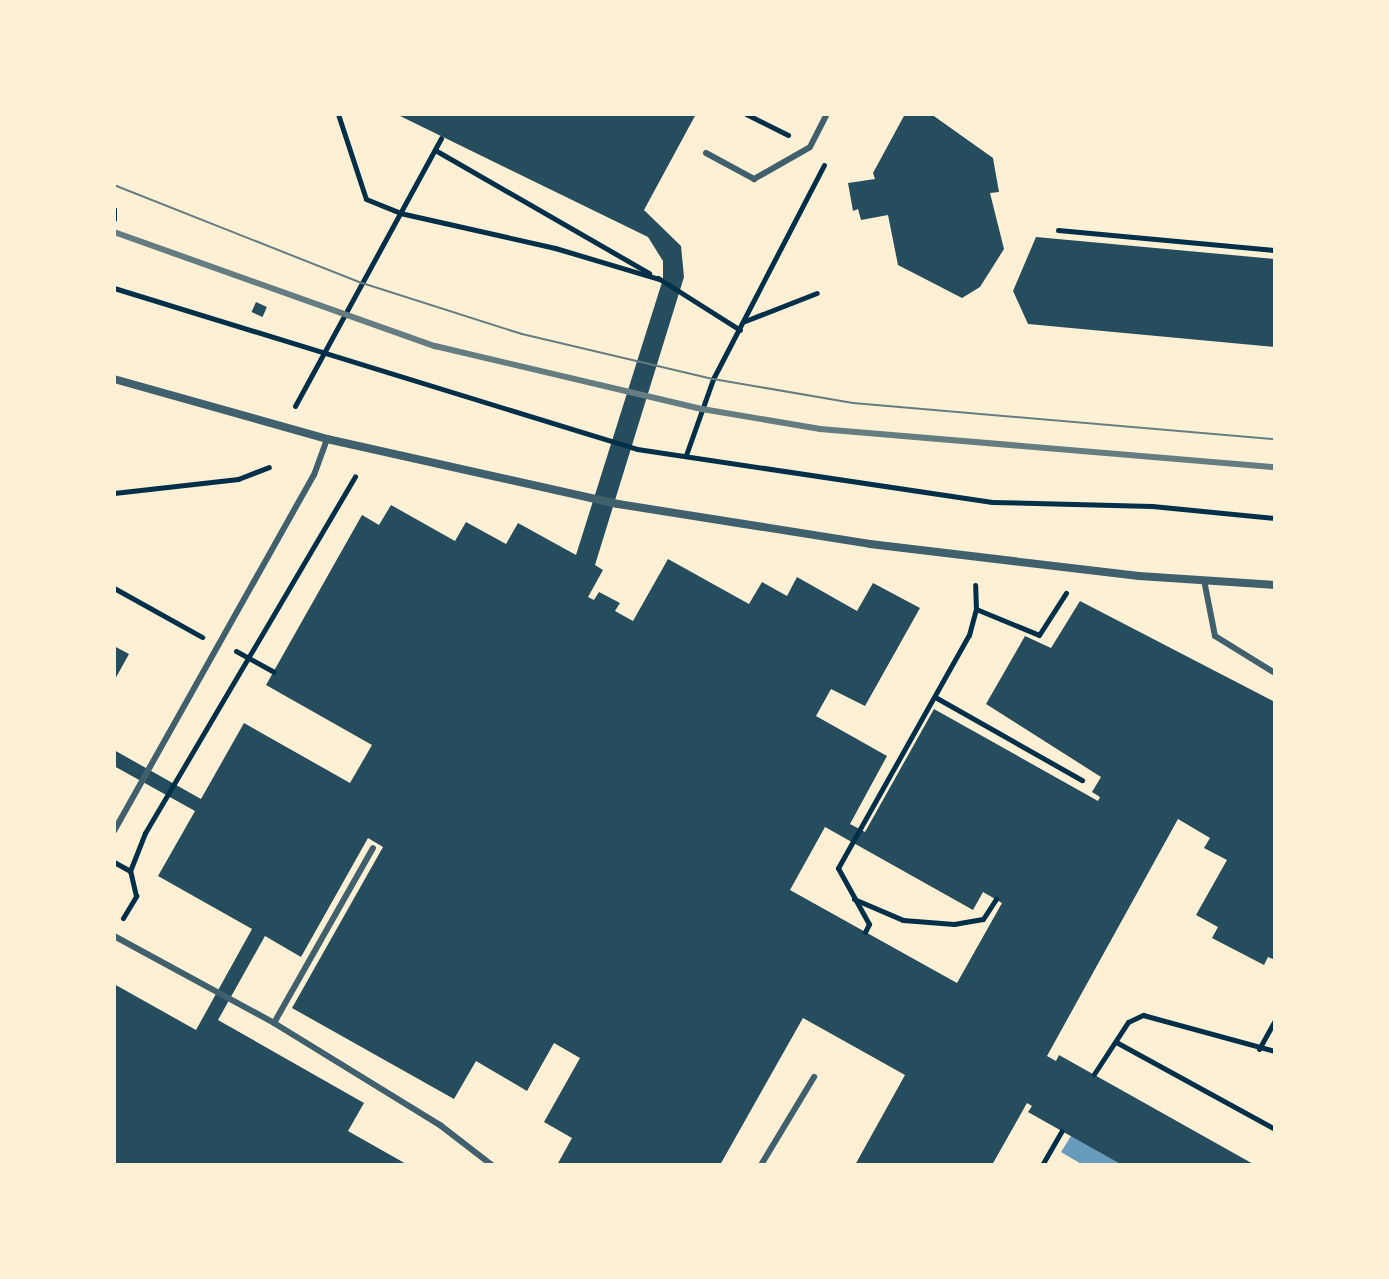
<!DOCTYPE html>
<html>
<head>
<meta charset="utf-8">
<style>
  body { margin:0 }
  #map { position:relative; width:1389px; height:1279px; overflow:hidden; background:#fdf0d5; font-family:"Titillium Web",sans-serif }
  div>[style] { position:absolute }
  .water>* { inset:0; background:#669bbc }
  .building>* { inset:0; background:#264d5e; transform-origin:0 0 }
  .path>* { height:5px; margin:-2.5px; padding:0 2.5px; transform-origin:2.5px; border-radius:2.5px; background:#003049 }
  .service>* { height:6px; margin:-3px; padding:0 3px; transform-origin:3px; border-radius:3px; background:#3f606c }
  .minor>* { height:8px; margin:-4px; padding:0 4px; transform-origin:4px; border-radius:4px; background:#3f606c }
  .tram>* { height:2px; margin:-1px; padding:0 1px; transform-origin:1px; border-radius:1px; background:#657d81 }
  .rail>* { height:6px; margin:-3px; padding:0 3px; transform-origin:3px; border-radius:3px; background:#657d81 }
  span { translate:-50% -50%; white-space:nowrap; text-align:center; line-height:1.15; -webkit-text-stroke:6px #fdf0d5; paint-order:stroke }
  .frame { position:absolute; inset:0; border:116px solid #fdf0d5; pointer-events:none }
</style>
</head>
<body>
<div id="map">
  <div class="water">
    <div style="clip-path:polygon(1071px 1136px,1122px 1165px,1083px 1165px,1061px 1152px)"></div>
  </div>
  <div class="building">
    <div style="clip-path:polygon(evenodd,396px 114px,696px 114px,644px 210px,681px 246px,684px 277px,595px 565px,603px 570px,588px 597px,594px 600px,599px 592px,620px 603px,615px 611px,633px 621px,668px 559px,749px 604px,762px 582px,787px 596px,797px 577px,857px 611px,873px 583px,920px 608px,865px 706px,831px 689px,816px 716px,887px 756px,850px 824px,865px 832px,934px 709px,1098px 801px,1100px 797px,1092px 792px,1101px 777px,986px 704px,1025px 636px,1051px 648px,1080px 601px,1275px 702px,1275px 960px,1268px 957px,1264px 965px,1212px 938px,1218px 927px,1196px 915px,1227px 860px,1204px 848px,1210px 838px,1178px 819px,1047px 1056px,1056px 1061px,1059px 1055px,1255px 1165px,1122px 1165px,1028px 1112px,1032px 1106px,1027px 1103px,992px 1165px,855px 1165px,905px 1075px,803px 1018px,720px 1165px,557px 1165px,572px 1138px,544px 1122px,580px 1058px,554px 1043px,527px 1091px,476px 1061px,454px 1099px,292px 1008px,383px 847px,368px 838px,301px 957px,265px 936px,218px 1020px,364px 1103px,348px 1131px,408px 1165px,114px 1165px,114px 984px,196px 1030px,252px 929px,158px 876px,195px 811px,114px 766px,114px 750px,201px 799px,244px 723px,350px 783px,372px 745px,266px 685px,362px 515px,379px 525px,391px 505px,455px 541px,466px 522px,506px 544px,518px 523px,576px 555px,663px 279px,663px 261px,648px 237px,396px 114px,825px 827px,973px 910px,983px 892px,1002px 903px,957px 983px,790px 890px,825px 827px)"></div>
    <div style="clip-path:polygon(905px 114px,931px 114px,993px 158px,999px 192px,990px 193px,1004px 249px,980px 287px,962px 298px,898px 265px,888px 215px,861px 220px,858px 209px,853px 211px,848px 183px,875px 179px,873px 173px)"></div>
    <div style="clip-path:polygon(1036px 237px,1275px 259px,1275px 347px,1028px 324px,1013px 291px)"></div>
    <div style="left:256px;top:302px;width:12px;height:11px;rotate:24deg"></div>
    <div style="clip-path:polygon(114px 646px,129px 654px,114px 681px)"></div>
  </div>
  <div class="path">
    <div style="left:338px;top:114px;width:89px;rotate:71.8deg"></div>
    <div style="left:366px;top:199px;width:37px;rotate:22deg"></div>
    <div style="left:400px;top:213px;width:159px;rotate:12.7deg"></div>
    <div style="left:555px;top:248px;width:109px;rotate:16.6deg"></div>
    <div style="left:746px;top:114px;width:47px;rotate:26.6deg"></div>
    <div style="left:435px;top:150px;width:247px;rotate:29.9deg"></div>
    <div style="left:114px;top:209px;width:10px;rotate:90deg"></div>
    <div style="left:1058px;top:230px;width:218px;rotate:5.3deg"></div>
    <div style="left:658px;top:278px;width:97px;rotate:32.4deg"></div>
    <div style="left:114px;top:288px;width:547px;rotate:17.11deg"></div>
    <div style="left:637px;top:449px;width:359px;rotate:8.5deg"></div>
    <div style="left:992px;top:502px;width:160px;rotate:1.4deg"></div>
    <div style="left:1152px;top:506px;width:124px;rotate:5.6deg"></div>
    <div style="left:745px;top:321px;width:77px;rotate:-21.3deg"></div>
    <div style="left:295px;top:406px;width:305px;rotate:-61.4deg"></div>
    <div style="left:686px;top:455px;width:81px;rotate:-70.4deg"></div>
    <div style="left:713px;top:379px;width:241px;rotate:-62.6deg"></div>
    <div style="left:114px;top:493px;width:125px;rotate:-6.4deg"></div>
    <div style="left:238px;top:479px;width:33px;rotate:-21deg"></div>
    <div style="left:114px;top:588px;width:101px;rotate:29.1deg"></div>
    <div style="left:976px;top:609px;width:68px;rotate:22.4deg"></div>
    <div style="left:1039px;top:635px;width:50px;rotate:-57.3deg"></div>
    <div style="left:236px;top:651px;width:43px;rotate:28.9deg"></div>
    <div style="left:935px;top:697px;width:169px;rotate:29.5deg"></div>
    <div style="left:114px;top:862px;width:18px;rotate:29deg"></div>
    <div style="left:854px;top:899px;width:53px;rotate:23.2deg"></div>
    <div style="left:903px;top:920px;width:51px;rotate:4.5deg"></div>
    <div style="left:954px;top:924px;width:29px;rotate:-10deg"></div>
    <div style="left:983px;top:919px;width:24px;rotate:-57deg"></div>
    <div style="left:123px;top:918px;width:26px;rotate:-59deg"></div>
    <div style="left:136px;top:896px;width:26px;rotate:-103deg"></div>
    <div style="left:130px;top:871px;width:41px;rotate:-68.5deg"></div>
    <div style="left:145px;top:833px;width:414px;rotate:-59.5deg"></div>
    <div style="left:865px;top:932px;width:9px;rotate:-63deg"></div>
    <div style="left:869px;top:924px;width:64px;rotate:-119deg"></div>
    <div style="left:838px;top:868px;width:267px;rotate:-60.7deg"></div>
    <div style="left:969px;top:635px;width:27px;rotate:-75deg"></div>
    <div style="left:976px;top:609px;width:24px;rotate:-92deg"></div>
    <div style="left:1116px;top:1042px;width:181px;rotate:28.7deg"></div>
    <div style="left:1259px;top:1049px;width:33px;rotate:-61deg"></div>
    <div style="left:1094px;top:1074px;width:62px;rotate:-56.8deg"></div>
    <div style="left:1128px;top:1022px;width:17px;rotate:-25deg"></div>
    <div style="left:1143px;top:1015px;width:137px;rotate:15.3deg"></div>
    <div style="left:1042px;top:1165px;width:39px;rotate:-60deg"></div>
  </div>
  <div class="service">
    <div style="left:706px;top:153px;width:55px;rotate:28.4deg"></div>
    <div style="left:754px;top:179px;width:64px;rotate:-29.7deg"></div>
    <div style="left:810px;top:147px;width:37px;rotate:-63deg"></div>
    <div style="left:1204px;top:580px;width:57px;rotate:78.9deg"></div>
    <div style="left:1215px;top:636px;width:70px;rotate:31.7deg"></div>
    <div style="left:114px;top:831px;width:408px;rotate:-60.7deg"></div>
    <div style="left:314px;top:475px;width:38px;rotate:-70deg"></div>
    <div style="left:114px;top:936px;width:182px;rotate:28.5deg"></div>
    <div style="left:274px;top:1023px;width:195px;rotate:31.6deg"></div>
    <div style="left:440px;top:1125px;width:66px;rotate:37.6deg"></div>
    <div style="left:274px;top:1023px;width:201px;rotate:-60.5deg"></div>
    <div style="left:761px;top:1165px;width:103px;rotate:-58.9deg"></div>
  </div>
  <div class="minor">
    <div style="left:114px;top:379px;width:221px;rotate:15.7deg"></div>
    <div style="left:327px;top:439px;width:298px;rotate:12.6deg"></div>
    <div style="left:618px;top:504px;width:255px;rotate:9deg"></div>
    <div style="left:870px;top:544px;width:271px;rotate:6.8deg"></div>
    <div style="left:1139px;top:576px;width:136px;rotate:3.8deg"></div>
  </div>
  <div class="tram">
    <div style="left:114px;top:185px;width:267px;rotate:21.6deg"></div>
    <div style="left:362px;top:283px;width:168px;rotate:17.7deg"></div>
    <div style="left:522px;top:334px;width:196px;rotate:13.3deg"></div>
    <div style="left:713px;top:379px;width:142px;rotate:9.7deg"></div>
    <div style="left:853px;top:403px;width:424px;rotate:4.9deg"></div>
    <div style="left:114px;top:231px;width:44px;rotate:21.3deg"></div>
  </div>
  <div class="rail">
    <div style="left:114px;top:232px;width:341px;rotate:19.6deg"></div>
    <div style="left:435px;top:346px;width:274px;rotate:13.3deg"></div>
    <div style="left:702px;top:409px;width:120px;rotate:9.6deg"></div>
    <div style="left:820px;top:429px;width:457px;rotate:4.8deg"></div>
  </div>
  <div class="frame"></div>
</div>
</body>
</html>
